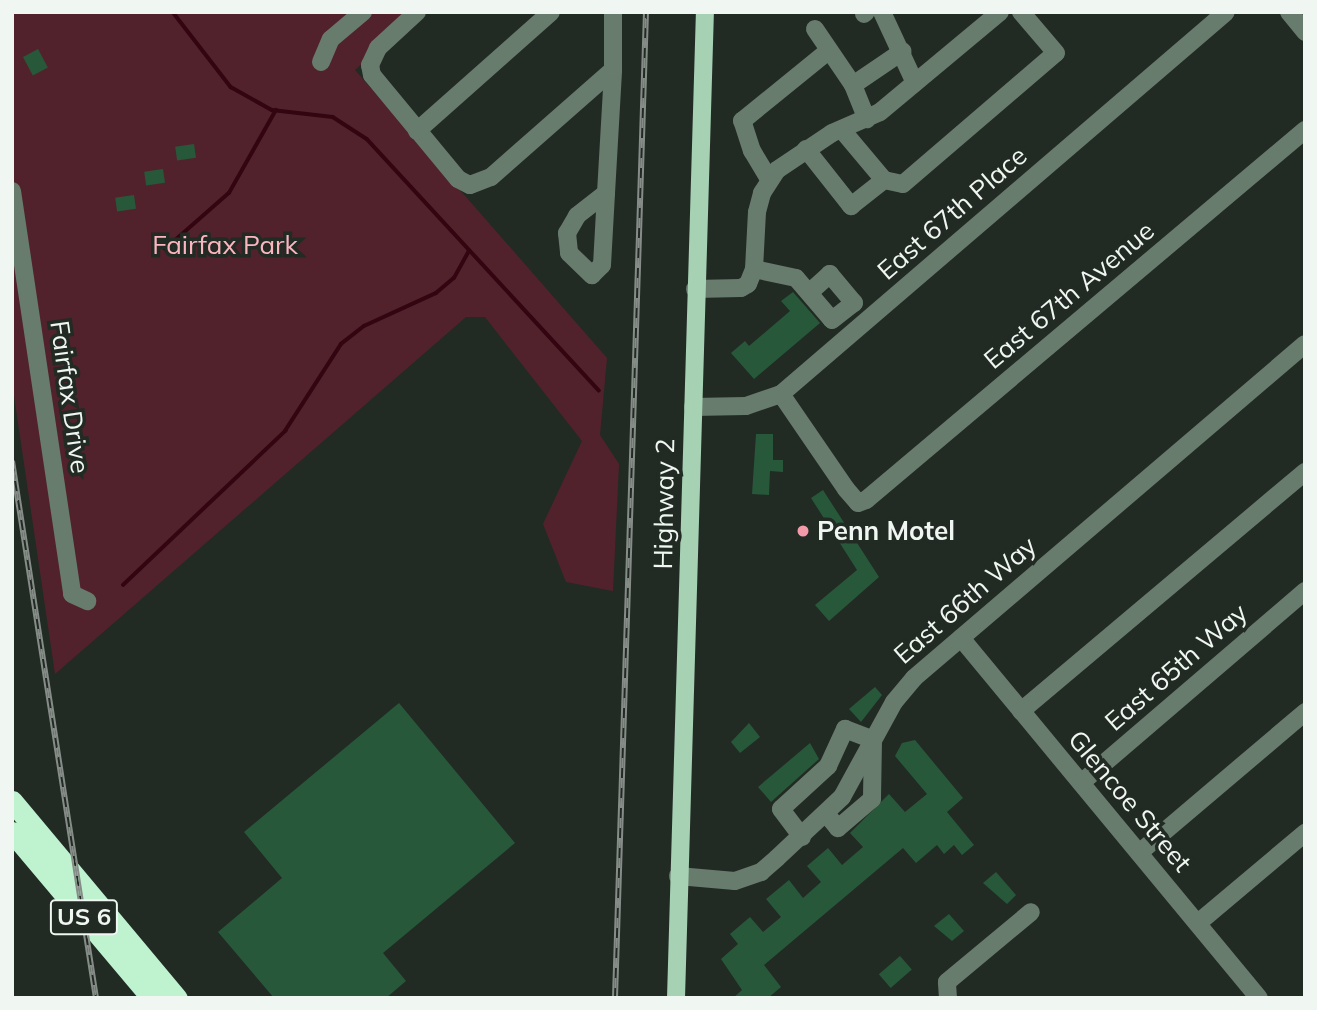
<!DOCTYPE html>
<html>
<head>
<meta charset="utf-8">
<style>
  body { margin:0 }
  #map { position:relative; width:1317px; height:1010px; overflow:hidden; background:#222a24; font-family:Mulish,sans-serif }
  div>[style] { position:absolute }
  .green>* { inset:0; background:#52222c }
  .stream>* { height:3.5px; margin:-1.75px; padding:0 1.75px; transform-origin:1.75px; border-radius:1.75px; background:#320511 }
  .building>* { inset:0; background:#28583a; transform-origin:0 0 }
  .minor>* { height:18px; margin:-9px; padding:0 9px; transform-origin:9px; border-radius:9px; background:#677c6d }
  .major>* { height:18px; margin:-9px; padding:0 9px; transform-origin:9px; border-radius:9px; background:#a6d1b3 }
  .highway>* { height:21px; margin:-10.5px; padding:0 10.5px; transform-origin:10.5px; border-radius:10.5px; background:#bff3cf }
  .rail>* { height:6px; margin-top:-3px; transform-origin:0; background:repeating-linear-gradient(90deg,#222a24 0 10px,#868d88 0 20px); box-sizing:border-box; border-block:2px solid #868d88 }
  .dots>* { width:19px; height:19px; translate:-50% -50%; box-sizing:border-box; border:4px solid #222a24; border-radius:50% }
  span { translate:-50% -50%; white-space:nowrap; text-align:center; line-height:1.15; -webkit-text-stroke:7px #222a24; paint-order:stroke }
  .shield-label span { padding:2px 5px; background:#222a24; border:2px solid; border-radius:5px; -webkit-text-stroke-width:0 }
  .shield-label { font-size:24px; color:#f0f6f2; font-weight:700 }
  .street-label { font-size:26px; color:#f0f6f2 }
  .park-label { font-size:26px; color:#fbb5bf }
  .poi-label { font-size:26px; color:#f0f6f2; font-weight:700 }
  .left { translate:0 -50%; text-align:left }
  .frame { position:absolute; inset:0; border:14px solid #f0f6f2; pointer-events:none }
</style>
</head>
<body>
<div id="map">
  <div class="green">
    <div style="clip-path:polygon(12px 12px,417px 12px,355px 70px,607px 358px,600px 435px,619px 464px,613px 591px,566px 582px,543px 524px,582px 441px,485px 317px,466px 317px,55px 674px,12px 382px)"></div>
  </div>
  <div class="stream">
    <div style="left:173px;top:12px;width:95px;rotate:52.3deg"></div>
    <div style="left:231px;top:87px;width:47px;rotate:29.3deg"></div>
    <div style="left:272px;top:110px;width:61px;rotate:6.5deg"></div>
    <div style="left:333px;top:117px;width:40px;rotate:32.9deg"></div>
    <div style="left:367px;top:139px;width:342px;rotate:47.3deg"></div>
    <div style="left:165px;top:249px;width:85px;rotate:-41.2deg"></div>
    <div style="left:229px;top:193px;width:95px;rotate:-60.5deg"></div>
    <div style="left:123px;top:585px;width:224px;rotate:-43.5deg"></div>
    <div style="left:285px;top:431px;width:103px;rotate:-57.2deg"></div>
    <div style="left:341px;top:344px;width:29px;rotate:-38deg"></div>
    <div style="left:364px;top:326px;width:79px;rotate:-24.6deg"></div>
    <div style="left:436px;top:293px;width:23px;rotate:-40deg"></div>
    <div style="left:454px;top:278px;width:31px;rotate:-61deg"></div>
  </div>
  <div class="building">
    <div style="left:38px;top:49px;width:21px;height:17px;rotate:62deg"></div>
    <div style="left:194px;top:144px;width:14px;height:19px;rotate:82deg"></div>
    <div style="left:163px;top:169px;width:14px;height:19px;rotate:82deg"></div>
    <div style="left:134px;top:195px;width:14px;height:19px;rotate:82deg"></div>
    <div style="clip-path:polygon(793px 292px,820px 323px,754px 379px,731px 353px,745px 341px,749px 346px,790px 311px,781px 301px)"></div>
    <div style="clip-path:polygon(756px 434px,773px 434px,773px 460px,783px 460px,783px 472px,770px 471px,769px 495px,752px 494px)"></div>
    <div style="clip-path:polygon(823px 490px,879px 577px,829px 621px,815px 605px,857px 570px,811px 498px)"></div>
    <div style="clip-path:polygon(875px 687px,882px 695px,861px 722px,849px 709px)"></div>
    <div style="clip-path:polygon(399px 703px,515px 843px,383px 953px,406px 981px,386px 998px,274px 998px,218px 932px,282px 878px,244px 832px)"></div>
    <div style="clip-path:polygon(749px 723px,760px 737px,740px 753px,731px 742px)"></div>
    <div style="clip-path:polygon(915px 740px,963px 798px,947px 812px,974px 845px,962px 855px,954px 845px,944px 854px,937px 845px,916px 863px,903px 848px,764px 965px,781px 987px,768px 998px,733px 998px,742px 990px,721px 959px,738px 944px,730px 934px,750px 917px,763px 932px,781px 917px,766px 899px,789px 880px,803px 898px,821px 882px,807px 866px,828px 848px,842px 865px,863px 847px,850px 833px,889px 794px,905px 812px,927px 794px,895px 756px,902px 743px)"></div>
    <div style="clip-path:polygon(810px 743px,819px 759px,771px 802px,758px 787px)"></div>
    <div style="clip-path:polygon(996px 872px,1016px 895px,1007px 904px,983px 883px)"></div>
    <div style="clip-path:polygon(949px 914px,964px 931px,952px 941px,934px 926px)"></div>
    <div style="left:900px;top:956px;width:18px;height:28px;rotate:49deg"></div>
  </div>
  <div class="minor">
    <div style="left:417px;top:12px;width:53px;rotate:137.3deg"></div>
    <div style="left:378px;top:48px;width:19px;rotate:115deg"></div>
    <div style="left:370px;top:65px;width:10px;rotate:79deg"></div>
    <div style="left:372px;top:75px;width:135px;rotate:50.4deg"></div>
    <div style="left:458px;top:179px;width:13px;rotate:27deg"></div>
    <div style="left:470px;top:185px;width:22px;rotate:-21deg"></div>
    <div style="left:491px;top:177px;width:162px;rotate:-41.3deg"></div>
    <div style="left:882px;top:12px;width:78px;rotate:65.1deg"></div>
    <div style="left:1289px;top:12px;width:26px;rotate:51deg"></div>
    <div style="left:864px;top:14px;width:3px;rotate:-45deg"></div>
    <div style="left:815px;top:29px;width:68px;rotate:55.8deg"></div>
    <div style="left:853px;top:85px;width:37px;rotate:68deg"></div>
    <div style="left:321px;top:62px;width:25px;rotate:-67deg"></div>
    <div style="left:331px;top:39px;width:42px;rotate:-40.2deg"></div>
    <div style="left:853px;top:85px;width:60px;rotate:-34.2deg"></div>
    <div style="left:417px;top:131px;width:179px;rotate:-41.6deg"></div>
    <div style="left:806px;top:149px;width:73px;rotate:51.7deg"></div>
    <div style="left:851px;top:206px;width:42px;rotate:-38.2deg"></div>
    <div style="left:884px;top:180px;width:65px;rotate:-130deg"></div>
    <div style="left:769px;top:179px;width:33px;rotate:-121deg"></div>
    <div style="left:752px;top:151px;width:32px;rotate:-108deg"></div>
    <div style="left:742px;top:121px;width:111px;rotate:-39.1deg"></div>
    <div style="left:884px;top:180px;width:19px;rotate:12deg"></div>
    <div style="left:903px;top:184px;width:201px;rotate:-40.6deg"></div>
    <div style="left:1056px;top:53px;width:54px;rotate:-130.5deg"></div>
    <div style="left:12px;top:191px;width:407px;rotate:81.5deg"></div>
    <div style="left:72px;top:594px;width:17px;rotate:25deg"></div>
    <div style="left:606px;top:193px;width:37px;rotate:142deg"></div>
    <div style="left:577px;top:216px;width:20px;rotate:120deg"></div>
    <div style="left:567px;top:233px;width:20px;rotate:84deg"></div>
    <div style="left:569px;top:253px;width:32px;rotate:44deg"></div>
    <div style="left:592px;top:275px;width:14px;rotate:-45deg"></div>
    <div style="left:602px;top:265px;width:72px;rotate:-86.8deg"></div>
    <div style="left:606px;top:193px;width:123px;rotate:-86.7deg"></div>
    <div style="left:613px;top:70px;width:58px;rotate:-90deg"></div>
    <div style="left:754px;top:269px;width:43px;rotate:12.1deg"></div>
    <div style="left:796px;top:278px;width:55px;rotate:49.4deg"></div>
    <div style="left:832px;top:320px;width:28px;rotate:-38deg"></div>
    <div style="left:854px;top:303px;width:38px;rotate:-130deg"></div>
    <div style="left:830px;top:274px;width:28px;rotate:138deg"></div>
    <div style="left:695px;top:289px;width:46px;rotate:-1.2deg"></div>
    <div style="left:741px;top:288px;width:8px;rotate:-30deg"></div>
    <div style="left:748px;top:284px;width:16px;rotate:-68deg"></div>
    <div style="left:754px;top:269px;width:57px;rotate:-87deg"></div>
    <div style="left:757px;top:212px;width:20px;rotate:-75deg"></div>
    <div style="left:762px;top:193px;width:27px;rotate:-57deg"></div>
    <div style="left:777px;top:170px;width:66px;rotate:-33.9deg"></div>
    <div style="left:832px;top:133px;width:52px;rotate:-23.6deg"></div>
    <div style="left:880px;top:112px;width:156px;rotate:-39.8deg"></div>
    <div style="left:781px;top:394px;width:115px;rotate:55.6deg"></div>
    <div style="left:846px;top:489px;width:18px;rotate:49deg"></div>
    <div style="left:858px;top:503px;width:9px;rotate:-21deg"></div>
    <div style="left:866px;top:500px;width:574px;rotate:-40.13deg"></div>
    <div style="left:693px;top:407px;width:53px;rotate:-1.1deg"></div>
    <div style="left:746px;top:406px;width:37px;rotate:-19deg"></div>
    <div style="left:781px;top:394px;width:586px;rotate:-40.64deg"></div>
    <div style="left:961px;top:638px;width:467px;rotate:50.4deg"></div>
    <div style="left:1021px;top:711px;width:371px;rotate:-40.1deg"></div>
    <div style="left:1081px;top:783px;width:295px;rotate:-40.6deg"></div>
    <div style="left:802px;top:837px;width:35px;rotate:-127deg"></div>
    <div style="left:781px;top:809px;width:64px;rotate:-42.5deg"></div>
    <div style="left:828px;top:766px;width:41px;rotate:-65.3deg"></div>
    <div style="left:845px;top:729px;width:30px;rotate:21deg"></div>
    <div style="left:873px;top:740px;width:59px;rotate:91deg"></div>
    <div style="left:872px;top:799px;width:45px;rotate:139.5deg"></div>
    <div style="left:838px;top:828px;width:17px;rotate:-130deg"></div>
    <div style="left:1139px;top:853px;width:218px;rotate:-40.3deg"></div>
    <div style="left:678px;top:876px;width:57px;rotate:5deg"></div>
    <div style="left:735px;top:881px;width:28px;rotate:-19deg"></div>
    <div style="left:761px;top:872px;width:21px;rotate:-41deg"></div>
    <div style="left:777px;top:858px;width:89px;rotate:-43.2deg"></div>
    <div style="left:842px;top:797px;width:108px;rotate:-61.3deg"></div>
    <div style="left:894px;top:702px;width:31px;rotate:-50deg"></div>
    <div style="left:914px;top:678px;width:514px;rotate:-40.5deg"></div>
    <div style="left:1198px;top:923px;width:140px;rotate:-40.1deg"></div>
    <div style="left:948px;top:998px;width:16px;rotate:-94deg"></div>
    <div style="left:947px;top:982px;width:109px;rotate:-39.8deg"></div>
  </div>
  <div class="major">
    <div style="left:676px;top:998px;width:986px;rotate:-88.32deg"></div>
  </div>
  <div class="highway">
    <div style="left:12px;top:801px;width:257px;rotate:50.1deg"></div>
    <div style="left:12px;top:832px;width:217px;rotate:49.9deg"></div>
  </div>
  <div class="rail">
    <div style="left:12px;top:461px;width:544px;rotate:81.11deg"></div>
    <div style="left:615px;top:998px;width:986px;rotate:-88.2deg"></div>
  </div>
  <div class="dots">
    <div style="left:803px;top:531px;background:#f39aa9"></div>
  </div>
  <div class="shield-label">
    <span style="left:84px;top:917px">US 6</span>
  </div>
  <div class="street-label">
    <span style="left:952px;top:213px;rotate:-41deg">East 67th Place</span>
    <span style="left:1069px;top:295px;rotate:-40deg">East 67th Avenue</span>
    <span style="left:70px;top:397px;rotate:82deg">Fairfax Drive</span>
    <span style="left:664px;top:504px;rotate:-89deg">Highway 2</span>
    <span style="left:965px;top:600px;rotate:-41deg">East 66th Way</span>
    <span style="left:1176px;top:667px;rotate:-41deg">East 65th Way</span>
    <span style="left:1130px;top:801px;rotate:50deg">Glencoe Street</span>
  </div>
  <div class="park-label">
    <span style="left:225px;top:245px">Fairfax Park</span>
  </div>
  <div class="poi-label">
    <span class="left" style="left:817px;top:531px">Penn Motel</span>
  </div>
  <div class="frame"></div>
</div>
</body>
</html>
